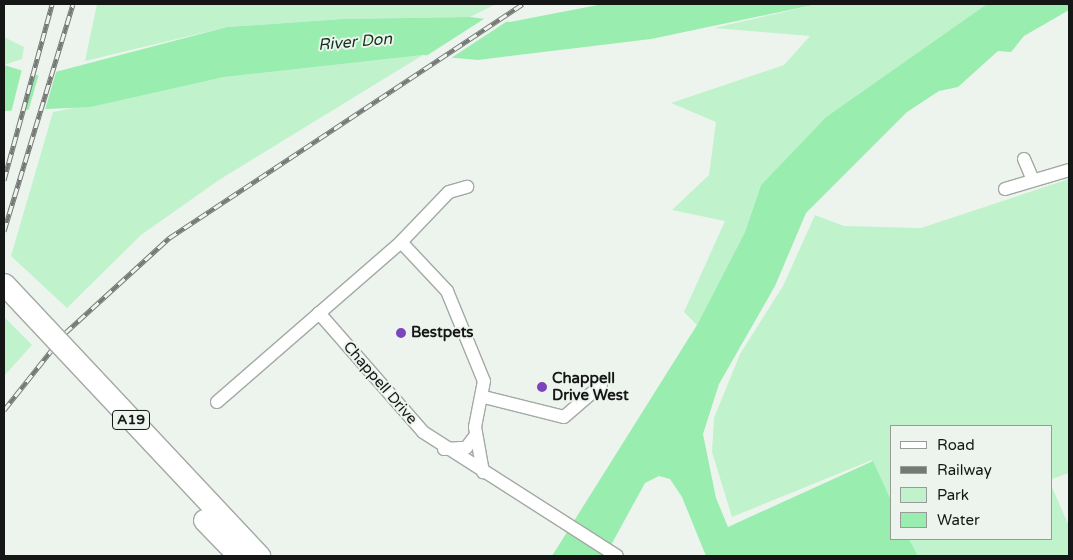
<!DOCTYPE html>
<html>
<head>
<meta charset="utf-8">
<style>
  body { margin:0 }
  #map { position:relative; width:1073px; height:560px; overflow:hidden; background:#edf4ee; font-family:"Varela Round",sans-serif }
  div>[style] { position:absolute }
  .green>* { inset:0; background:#c0f3cc }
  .water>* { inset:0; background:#99edaf }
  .pier>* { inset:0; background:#edf4ee }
  .stream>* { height:3px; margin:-1.5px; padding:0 1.5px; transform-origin:1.5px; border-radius:1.5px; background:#99edaf }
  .roads { filter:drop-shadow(1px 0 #a3a9a4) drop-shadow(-1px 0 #a3a9a4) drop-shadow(0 1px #a3a9a4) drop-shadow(0 -1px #a3a9a4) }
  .minor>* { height:12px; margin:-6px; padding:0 6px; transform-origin:6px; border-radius:6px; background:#fff }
  .rail>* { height:5px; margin-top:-2.5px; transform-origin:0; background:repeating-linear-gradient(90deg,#edf4ee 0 9px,#757976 0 18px); box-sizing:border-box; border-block:1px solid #757976 }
  .bridges { filter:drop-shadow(1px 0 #a3a9a4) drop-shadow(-1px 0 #a3a9a4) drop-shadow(0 1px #a3a9a4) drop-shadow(0 -1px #a3a9a4) }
  .trunk-bridge>* { height:21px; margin:-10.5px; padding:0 10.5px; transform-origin:10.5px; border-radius:10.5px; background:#fff }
  .dots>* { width:14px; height:14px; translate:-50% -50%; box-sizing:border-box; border:2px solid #edf4ee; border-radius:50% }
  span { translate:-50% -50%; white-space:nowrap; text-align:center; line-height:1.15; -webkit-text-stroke:4px #edf4ee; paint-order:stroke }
  .shield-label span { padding:1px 4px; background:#edf4ee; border:1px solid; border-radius:4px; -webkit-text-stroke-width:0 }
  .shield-label { font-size:14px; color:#151716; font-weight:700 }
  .poi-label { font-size:15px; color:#151716; font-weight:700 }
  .left { translate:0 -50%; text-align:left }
  .street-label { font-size:15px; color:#151716 }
  .water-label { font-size:16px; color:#0f331b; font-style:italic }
  .frame { position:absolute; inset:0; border:5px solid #151716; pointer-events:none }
  .legend { position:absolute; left:890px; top:425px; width:162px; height:115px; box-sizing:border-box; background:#edf4ee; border:1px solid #979c98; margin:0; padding:6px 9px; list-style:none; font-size:15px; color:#151716 }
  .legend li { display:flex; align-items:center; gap:10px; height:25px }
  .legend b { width:25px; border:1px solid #979c98 }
</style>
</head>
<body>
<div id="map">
  <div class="green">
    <div style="clip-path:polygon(97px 4px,496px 4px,470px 17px,343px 19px,227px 27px,85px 61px)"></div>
    <div style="clip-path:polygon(818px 4px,987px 4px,826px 117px,761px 185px,745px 232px,697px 325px,684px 312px,725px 221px,672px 210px,709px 175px,716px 122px,671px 103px,784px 65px,810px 36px,714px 28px)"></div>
    <div style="clip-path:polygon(4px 37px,24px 47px,22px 59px,4px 65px)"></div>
    <div style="clip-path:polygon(423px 55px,219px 180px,141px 235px,67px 308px,11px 256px,53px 112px,224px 77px)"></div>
    <div style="clip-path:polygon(1069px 179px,1069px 473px,1052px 479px,1052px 426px,892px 426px,892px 501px,872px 460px,732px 517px,712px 452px,714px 418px,740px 354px,783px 286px,815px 215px,844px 226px,921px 228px)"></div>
    <div style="clip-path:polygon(4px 317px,32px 345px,4px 376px)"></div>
    <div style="clip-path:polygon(1052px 487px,1069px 526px,1069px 556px,918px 556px,909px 539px,1052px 539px)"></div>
  </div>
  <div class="water">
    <div style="clip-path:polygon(603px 4px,818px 4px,651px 39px,478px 60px,423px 55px,224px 77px,90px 107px,4px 111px,4px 65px,40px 76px,227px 27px,343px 19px,470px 17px,510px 22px)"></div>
    <div style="clip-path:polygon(987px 4px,1069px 4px,1069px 10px,1024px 36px,1011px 52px,998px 51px,958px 87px,939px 91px,907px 112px,806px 213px,775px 286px,719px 384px,703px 434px,716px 498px,728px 527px,873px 461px,892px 502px,892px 539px,909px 539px,918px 556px,706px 556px,682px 497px,670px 479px,659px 476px,645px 483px,605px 556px,552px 556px,697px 325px,745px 232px,761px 185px,826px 117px)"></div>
  </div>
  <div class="pier">
    <div style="clip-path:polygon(487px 17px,509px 20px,448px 60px,423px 58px)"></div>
    <div style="clip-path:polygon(22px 69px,35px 72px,24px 112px,11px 113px)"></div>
    <div style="clip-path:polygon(57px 69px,44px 113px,28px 112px,39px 74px)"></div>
  </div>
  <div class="stream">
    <div style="left:1069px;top:378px;width:12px;rotate:90deg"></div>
  </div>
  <div class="roads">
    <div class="minor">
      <div style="left:1024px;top:159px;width:23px;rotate:67deg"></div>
      <div style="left:1005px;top:189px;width:67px;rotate:-16.5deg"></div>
      <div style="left:401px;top:242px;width:67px;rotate:46.8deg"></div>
      <div style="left:447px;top:291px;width:97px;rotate:67.7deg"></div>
      <div style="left:484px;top:381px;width:47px;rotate:101.1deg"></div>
      <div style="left:475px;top:427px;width:46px;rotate:79.9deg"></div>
      <div style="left:319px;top:313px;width:158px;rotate:48.8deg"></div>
      <div style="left:423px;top:432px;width:230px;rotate:32.6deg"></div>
      <div style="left:484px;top:397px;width:82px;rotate:14deg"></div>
      <div style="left:564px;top:417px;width:49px;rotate:-40.9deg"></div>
      <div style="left:217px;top:402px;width:244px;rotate:-41deg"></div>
      <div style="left:401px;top:242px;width:69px;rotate:-46.2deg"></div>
      <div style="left:449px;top:192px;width:19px;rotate:-16deg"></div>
      <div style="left:444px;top:449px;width:22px;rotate:-3deg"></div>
      <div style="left:466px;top:448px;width:15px;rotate:-53deg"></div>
    </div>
  </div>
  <div class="rail">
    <div style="left:4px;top:180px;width:182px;rotate:-74.7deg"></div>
    <div style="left:4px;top:231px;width:237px;rotate:-73.1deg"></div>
    <div style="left:4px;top:410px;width:98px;rotate:-51.6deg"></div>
    <div style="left:65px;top:333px;width:141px;rotate:-42.4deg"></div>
    <div style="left:169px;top:238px;width:424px;rotate:-33.5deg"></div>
  </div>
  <div class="bridges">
    <div class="trunk-bridge">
      <div style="left:4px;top:284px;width:373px;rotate:46.8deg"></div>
      <div style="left:204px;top:520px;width:50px;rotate:45.8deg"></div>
    </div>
  </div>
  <div class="dots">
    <div style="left:401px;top:333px;background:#7c45bc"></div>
    <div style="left:542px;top:387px;background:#7c45bc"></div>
  </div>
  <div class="shield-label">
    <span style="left:131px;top:420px">A19</span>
  </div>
  <div class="poi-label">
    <span class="left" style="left:411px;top:333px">Bestpets</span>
    <span class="left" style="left:552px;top:387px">Chappell<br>Drive West</span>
  </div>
  <div class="street-label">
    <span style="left:380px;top:383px;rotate:49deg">Chappell Drive</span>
  </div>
  <div class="water-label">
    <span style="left:355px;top:42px;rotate:-5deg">River Don</span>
  </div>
  <div class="frame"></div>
  <ul class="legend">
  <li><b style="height:6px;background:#fff"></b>Road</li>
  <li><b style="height:6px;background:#757976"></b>Railway</li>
  <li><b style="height:14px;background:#c0f3cc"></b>Park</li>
  <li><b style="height:14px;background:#99edaf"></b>Water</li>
  </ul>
</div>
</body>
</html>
